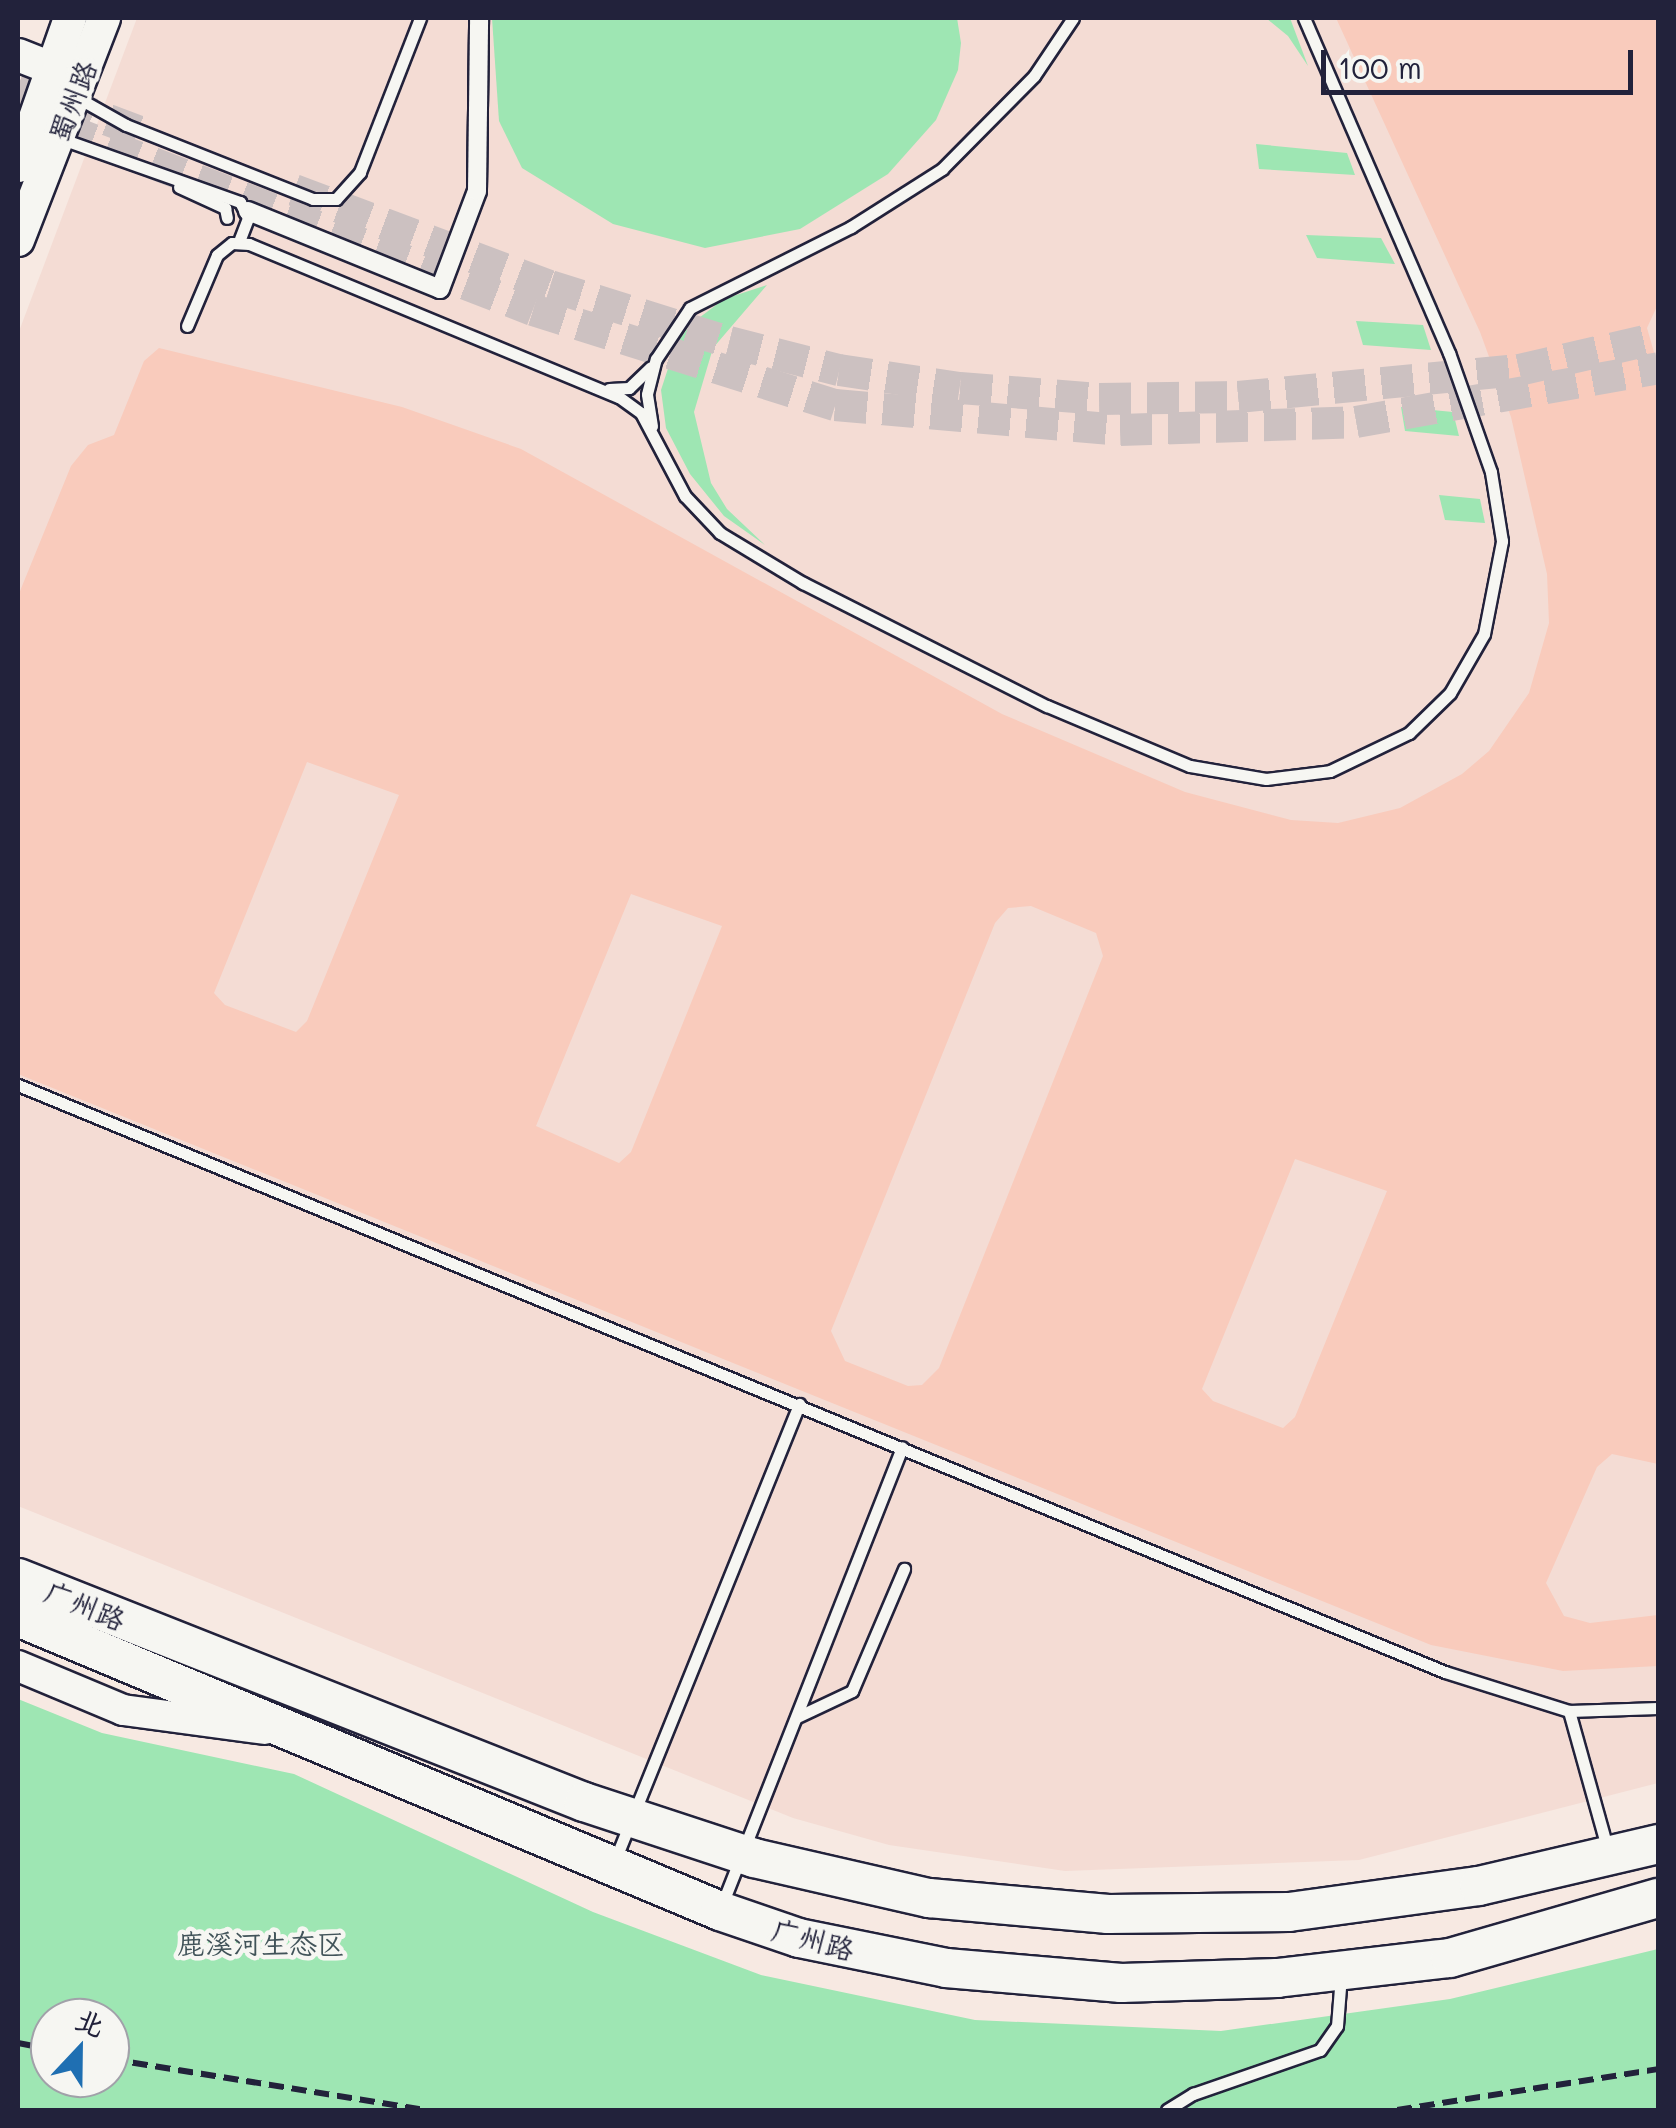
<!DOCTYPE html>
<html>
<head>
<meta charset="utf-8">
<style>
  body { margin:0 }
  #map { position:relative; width:1676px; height:2128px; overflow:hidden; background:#f7e9e2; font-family:Mali,"LXGW WenKai TC",sans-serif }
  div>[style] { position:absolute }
  .built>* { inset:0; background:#f4dcd4 }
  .green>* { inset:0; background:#9ee6b3 }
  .building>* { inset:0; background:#f9cbbc }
  .secondary-tunnel>* { height:32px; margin-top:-16px; transform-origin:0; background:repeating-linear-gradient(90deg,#ccc1c1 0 32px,transparent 0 48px) }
  .roads { filter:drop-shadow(2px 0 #22223b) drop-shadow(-2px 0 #22223b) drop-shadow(0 2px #22223b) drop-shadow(0 -2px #22223b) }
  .service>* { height:11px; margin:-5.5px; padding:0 5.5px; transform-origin:5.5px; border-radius:5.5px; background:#f6f6f2 }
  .pedestrian>* { height:18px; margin:-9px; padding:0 9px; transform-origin:9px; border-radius:9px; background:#f6f6f2 }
  .tertiary>* { height:30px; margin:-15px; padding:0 15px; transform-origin:15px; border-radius:15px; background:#f6f6f2 }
  .secondary>* { height:32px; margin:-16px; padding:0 16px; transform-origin:16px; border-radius:16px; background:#f6f6f2 }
  .primary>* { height:38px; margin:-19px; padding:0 19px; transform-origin:19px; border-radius:19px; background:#f6f6f2 }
  .rail>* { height:6px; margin-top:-3px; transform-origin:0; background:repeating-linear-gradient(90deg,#22223b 0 15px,transparent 0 23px) }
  span { translate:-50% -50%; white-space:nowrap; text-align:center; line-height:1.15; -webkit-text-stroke:9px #f6f6f2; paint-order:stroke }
  .street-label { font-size:28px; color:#22223b }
  .park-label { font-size:28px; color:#415359 }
  .frame { position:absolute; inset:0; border:20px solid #22223b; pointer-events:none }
  .north { position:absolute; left:30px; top:1998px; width:100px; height:100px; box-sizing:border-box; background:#f6f6f2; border:2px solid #a1a1a9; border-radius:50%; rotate:22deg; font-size:28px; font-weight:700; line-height:40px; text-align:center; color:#22223b }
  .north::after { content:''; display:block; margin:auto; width:35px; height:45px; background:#1f6fb2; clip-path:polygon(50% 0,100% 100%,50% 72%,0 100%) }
  .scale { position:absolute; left:1321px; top:50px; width:312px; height:45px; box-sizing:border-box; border:5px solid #22223b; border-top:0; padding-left:12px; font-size:30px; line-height:35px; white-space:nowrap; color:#22223b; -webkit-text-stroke:8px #f6f6f2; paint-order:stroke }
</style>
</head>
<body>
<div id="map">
  <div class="built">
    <div style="clip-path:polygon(137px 18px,1658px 18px,1658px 1783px,1359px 1860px,1065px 1871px,889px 1845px,793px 1818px,18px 1506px,18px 334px)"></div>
  </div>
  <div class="green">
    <div style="clip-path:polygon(492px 18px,957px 18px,961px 43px,958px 70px,936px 120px,888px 174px,800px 229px,705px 248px,613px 224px,522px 168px,499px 121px)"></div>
    <div style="clip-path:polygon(1266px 18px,1290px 18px,1308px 66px,1288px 36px)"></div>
    <div style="clip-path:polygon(1256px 144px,1347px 153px,1355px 175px,1259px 169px)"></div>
    <div style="clip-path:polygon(1306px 235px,1381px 238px,1395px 264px,1317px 258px)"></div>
    <div style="clip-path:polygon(767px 285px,713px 348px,694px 412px,711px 483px,727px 509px,765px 545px,724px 516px,690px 474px,666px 428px,661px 390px,676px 344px,691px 324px,724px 299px)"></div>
    <div style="clip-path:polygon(1356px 321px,1423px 325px,1431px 350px,1363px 345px)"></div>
    <div style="clip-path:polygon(1401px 407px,1453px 412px,1459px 436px,1405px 431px)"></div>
    <div style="clip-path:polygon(1439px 495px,1480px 499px,1485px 523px,1445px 520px)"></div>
    <div style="clip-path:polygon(evenodd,18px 1699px,102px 1733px,294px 1774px,593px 1912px,761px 1975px,975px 2020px,1221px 2031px,1450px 1999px,1658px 1949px,1658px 2110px,18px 2110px,18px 1699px,50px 2018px,110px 2018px,110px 2078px,50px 2078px,50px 2018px)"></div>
  </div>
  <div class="building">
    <div style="clip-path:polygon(evenodd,1336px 18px,1658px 18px,1658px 304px,1647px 328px,1658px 366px,1658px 1464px,1612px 1454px,1597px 1467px,1546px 1583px,1564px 1616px,1590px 1623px,1658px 1615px,1658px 1666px,1563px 1671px,1431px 1645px,18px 1074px,18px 596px,71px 466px,88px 445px,114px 435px,144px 361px,159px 348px,402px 407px,521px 449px,1002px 714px,1185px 792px,1291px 820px,1338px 823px,1400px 808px,1462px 774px,1489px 751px,1529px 693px,1549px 623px,1547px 574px,1511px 417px,1480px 332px,1336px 18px,307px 762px,399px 795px,307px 1021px,296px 1032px,225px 1005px,214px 993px,307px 762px,1336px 18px,631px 894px,722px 926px,631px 1152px,619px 1163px,536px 1126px,631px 894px,1336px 18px,1031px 906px,1096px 933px,1103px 956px,939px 1368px,922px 1385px,908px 1386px,845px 1361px,831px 1331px,995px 923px,1008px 908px,1031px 906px,1336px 18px,1295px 1159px,1387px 1191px,1295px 1417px,1283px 1428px,1213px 1401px,1202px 1389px,1295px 1159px)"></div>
  </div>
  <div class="secondary-tunnel">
    <div style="left:18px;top:86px;width:136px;rotate:20.7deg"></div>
    <div style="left:18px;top:111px;width:552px;rotate:21.13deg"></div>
    <div style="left:533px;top:310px;width:317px;rotate:17.5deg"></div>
    <div style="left:835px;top:405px;width:286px;rotate:5deg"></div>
    <div style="left:1120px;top:430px;width:236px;rotate:-1.9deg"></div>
    <div style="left:1356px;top:422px;width:307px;rotate:-10.1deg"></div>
    <div style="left:294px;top:190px;width:273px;rotate:20.6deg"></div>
    <div style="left:550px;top:286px;width:188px;rotate:17.4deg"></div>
    <div style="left:729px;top:342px;width:114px;rotate:14.3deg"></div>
    <div style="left:839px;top:370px;width:122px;rotate:8.5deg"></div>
    <div style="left:960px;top:388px;width:139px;rotate:4.5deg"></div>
    <div style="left:1099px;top:399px;width:139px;rotate:-0.8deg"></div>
    <div style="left:1238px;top:397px;width:282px;rotate:-5.5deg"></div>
    <div style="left:1519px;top:370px;width:143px;rotate:-13deg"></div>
  </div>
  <div class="roads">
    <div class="service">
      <div style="left:78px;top:98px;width:55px;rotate:29.4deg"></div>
      <div style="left:126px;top:125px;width:201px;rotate:21.6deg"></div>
      <div style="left:313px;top:199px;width:23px"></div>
      <div style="left:336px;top:199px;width:36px;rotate:-48deg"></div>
      <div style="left:360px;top:172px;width:165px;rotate:-68.7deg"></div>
      <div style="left:62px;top:139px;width:189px;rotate:19.5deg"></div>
      <div style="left:240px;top:202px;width:18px;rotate:63deg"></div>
      <div style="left:248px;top:218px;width:26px;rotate:111deg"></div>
      <div style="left:179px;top:187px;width:51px;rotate:24.5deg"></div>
      <div style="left:225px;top:208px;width:10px;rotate:79deg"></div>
      <div style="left:187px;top:326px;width:77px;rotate:-67.1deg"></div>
      <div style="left:217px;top:255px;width:19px;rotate:-39deg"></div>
      <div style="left:232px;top:243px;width:17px;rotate:3deg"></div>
      <div style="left:249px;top:244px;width:400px;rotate:22.5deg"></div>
      <div style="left:619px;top:397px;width:27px;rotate:36deg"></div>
      <div style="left:641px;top:413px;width:94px;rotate:62.1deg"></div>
      <div style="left:685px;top:496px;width:51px;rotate:46.6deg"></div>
      <div style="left:720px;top:533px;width:97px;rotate:31.1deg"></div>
      <div style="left:803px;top:583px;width:273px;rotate:26.8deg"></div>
      <div style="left:1047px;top:706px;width:155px;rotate:22.8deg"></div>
      <div style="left:1190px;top:766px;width:77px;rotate:9.7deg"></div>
      <div style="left:1266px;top:779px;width:64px;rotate:-7.1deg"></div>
      <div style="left:1330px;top:771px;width:88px;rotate:-25.7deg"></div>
      <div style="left:1409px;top:733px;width:57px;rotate:-44.3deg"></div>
      <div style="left:1450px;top:693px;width:68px;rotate:-60deg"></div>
      <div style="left:1484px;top:634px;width:95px;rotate:-79deg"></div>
      <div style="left:1502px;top:541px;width:70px;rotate:-99.1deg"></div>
      <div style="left:1491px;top:472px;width:126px;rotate:-109.4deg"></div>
      <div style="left:1449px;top:353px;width:365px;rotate:-113.4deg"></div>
      <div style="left:609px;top:389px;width:20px;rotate:-3deg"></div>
      <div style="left:629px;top:388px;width:30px;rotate:-44deg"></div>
      <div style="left:652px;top:426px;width:32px;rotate:-99deg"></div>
      <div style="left:647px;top:394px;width:36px;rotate:-76deg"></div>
      <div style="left:656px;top:359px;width:61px;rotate:-56.3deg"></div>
      <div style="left:690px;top:308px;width:180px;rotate:-26.7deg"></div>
      <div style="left:851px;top:227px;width:108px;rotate:-32.5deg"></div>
      <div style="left:942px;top:169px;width:131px;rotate:-45.3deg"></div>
      <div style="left:1034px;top:76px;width:70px;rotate:-56.1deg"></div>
      <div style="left:18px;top:1085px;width:1543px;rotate:22.36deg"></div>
      <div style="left:1445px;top:1672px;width:130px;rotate:17.5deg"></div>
      <div style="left:1569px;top:1711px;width:89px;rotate:-1.9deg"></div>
      <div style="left:1569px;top:1711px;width:145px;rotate:74.4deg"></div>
      <div style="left:797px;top:1717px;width:61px;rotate:-25.3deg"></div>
      <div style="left:852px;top:1691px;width:133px;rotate:-66.9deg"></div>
      <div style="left:615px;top:1860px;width:492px;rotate:-68deg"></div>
      <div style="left:721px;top:1907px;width:494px;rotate:-68.5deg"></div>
      <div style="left:1167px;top:2110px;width:31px;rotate:-32deg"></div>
      <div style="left:1193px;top:2094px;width:134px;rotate:-19.1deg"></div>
      <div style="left:1320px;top:2050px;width:29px;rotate:-55deg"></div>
      <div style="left:1337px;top:2026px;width:51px;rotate:-85.5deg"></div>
    </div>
    <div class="pedestrian">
      <div style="left:248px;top:211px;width:207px;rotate:22.1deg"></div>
      <div style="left:440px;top:289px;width:105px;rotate:-69.3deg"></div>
      <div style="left:477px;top:191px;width:173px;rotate:-89.3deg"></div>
    </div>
    <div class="tertiary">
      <div style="left:18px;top:1666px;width:114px;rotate:22.7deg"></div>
      <div style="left:123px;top:1710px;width:143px;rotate:7.6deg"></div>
    </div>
    <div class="secondary">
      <div style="left:18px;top:55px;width:57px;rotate:21.6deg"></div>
      <div style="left:18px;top:166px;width:157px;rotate:-70.6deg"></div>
      <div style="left:18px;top:240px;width:238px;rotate:-68.8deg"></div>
    </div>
    <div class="primary">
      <div style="left:18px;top:1578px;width:609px;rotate:21.59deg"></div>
      <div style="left:584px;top:1802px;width:179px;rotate:18.2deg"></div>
      <div style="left:754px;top:1858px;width:180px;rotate:12.9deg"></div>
      <div style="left:929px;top:1898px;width:180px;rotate:5.1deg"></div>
      <div style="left:1108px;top:1914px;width:181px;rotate:-0.6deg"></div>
      <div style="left:1289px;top:1912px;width:192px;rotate:-7.8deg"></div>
      <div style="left:1479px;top:1886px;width:184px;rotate:-13.2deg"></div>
      <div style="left:18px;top:1617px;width:761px;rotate:22.72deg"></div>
      <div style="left:720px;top:1911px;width:83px;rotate:18.9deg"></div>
      <div style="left:799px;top:1938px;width:150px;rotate:11.5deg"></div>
      <div style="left:946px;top:1968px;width:176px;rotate:4.9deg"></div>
      <div style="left:1121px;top:1983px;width:156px;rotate:-1.8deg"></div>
      <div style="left:1277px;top:1978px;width:174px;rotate:-6.6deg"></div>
      <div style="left:1450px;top:1958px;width:216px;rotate:-16.1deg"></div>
    </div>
  </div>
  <div class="rail">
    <div style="left:18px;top:2043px;width:33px;rotate:11deg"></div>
    <div style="left:110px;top:2059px;width:319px;rotate:9.2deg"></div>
    <div style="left:1397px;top:2110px;width:264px;rotate:-8.9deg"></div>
  </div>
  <div class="street-label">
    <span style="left:72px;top:101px;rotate:-69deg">蜀州路</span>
    <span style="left:85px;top:1605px;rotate:22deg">广州路</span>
    <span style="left:813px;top:1939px;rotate:15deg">广州路</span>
  </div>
  <div class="park-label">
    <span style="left:261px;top:1943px">鹿溪河生态区</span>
  </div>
  <div class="frame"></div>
  <div class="north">北</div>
  <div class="scale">100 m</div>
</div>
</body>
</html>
